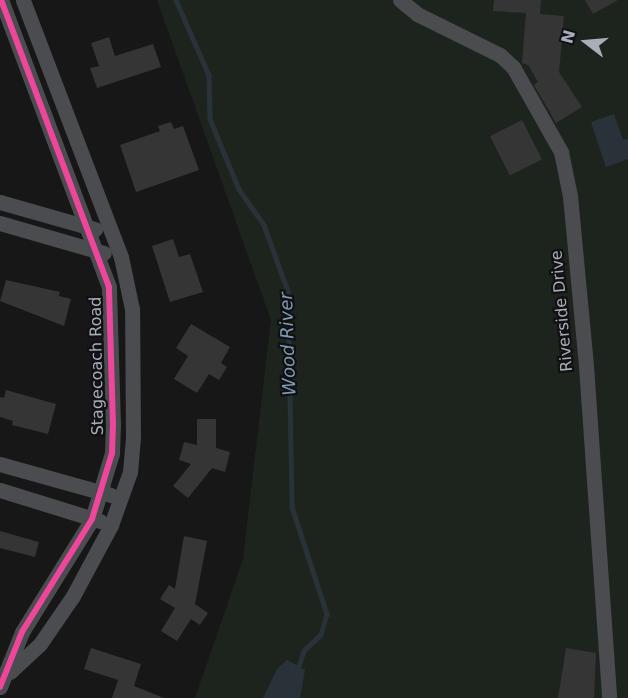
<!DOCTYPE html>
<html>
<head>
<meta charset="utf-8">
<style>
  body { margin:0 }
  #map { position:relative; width:628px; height:698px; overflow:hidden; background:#171717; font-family:"DejaVu Sans",sans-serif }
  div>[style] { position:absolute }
  .green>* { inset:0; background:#1d241e }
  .water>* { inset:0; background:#2a3239 }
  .stream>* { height:4.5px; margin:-2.25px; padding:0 2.25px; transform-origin:2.25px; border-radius:2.25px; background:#2a3239 }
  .building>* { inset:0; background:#353536; transform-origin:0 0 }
  .minor>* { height:15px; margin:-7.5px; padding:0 7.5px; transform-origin:7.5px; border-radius:7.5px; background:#4b4c50 }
  .cycleway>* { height:6px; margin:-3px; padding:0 3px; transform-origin:3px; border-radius:3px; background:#ed469a }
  span { translate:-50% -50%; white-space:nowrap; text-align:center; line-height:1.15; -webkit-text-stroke:4.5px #111113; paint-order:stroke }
  .street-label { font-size:16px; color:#a8adb8 }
  .water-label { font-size:18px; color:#7f9bb3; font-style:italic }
  .north { position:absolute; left:556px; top:12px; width:60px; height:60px; -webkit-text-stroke:4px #111113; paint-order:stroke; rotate:286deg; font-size:16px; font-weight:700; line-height:24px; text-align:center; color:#a8adb8 }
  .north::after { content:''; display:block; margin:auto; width:21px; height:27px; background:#a8adb8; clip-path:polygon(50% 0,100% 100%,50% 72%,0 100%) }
</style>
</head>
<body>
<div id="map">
  <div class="green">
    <div style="clip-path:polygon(157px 0,628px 0,628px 698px,195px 698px,243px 559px,271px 320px)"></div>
  </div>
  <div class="water">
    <div style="clip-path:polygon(614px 114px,623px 140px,628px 139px,628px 159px,606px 167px,591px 122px)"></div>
    <div style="clip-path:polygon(287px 660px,305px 670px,300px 698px,263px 698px,277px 669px)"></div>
  </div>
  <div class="stream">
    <div style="left:176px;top:0;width:82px;rotate:66.3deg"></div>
    <div style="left:209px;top:75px;width:44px;rotate:88.7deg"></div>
    <div style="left:210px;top:119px;width:76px;rotate:67.5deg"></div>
    <div style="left:239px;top:189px;width:44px;rotate:55.2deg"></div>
    <div style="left:264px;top:225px;width:70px;rotate:70deg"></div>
    <div style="left:288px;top:291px;width:216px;rotate:88.9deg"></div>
    <div style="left:292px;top:507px;width:113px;rotate:71.9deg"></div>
    <div style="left:327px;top:614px;width:22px;rotate:106deg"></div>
    <div style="left:321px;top:635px;width:23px;rotate:137deg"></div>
    <div style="left:304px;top:651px;width:19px;rotate:108deg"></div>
  </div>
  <div class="building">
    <div style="clip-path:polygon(494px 0,541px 0,540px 14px,564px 16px,559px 72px,582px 107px,556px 123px,534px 85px,538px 82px,528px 65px,522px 63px,526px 13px,493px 11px)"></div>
    <div style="clip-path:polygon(585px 0,618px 0,593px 14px)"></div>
    <div style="clip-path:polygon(109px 37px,115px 56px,153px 44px,161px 67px,97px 88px,90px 68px,99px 66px,91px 43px)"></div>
    <div style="left:522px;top:120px;width:44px;height:36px;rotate:63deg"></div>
    <div style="clip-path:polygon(171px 122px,174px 129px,183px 126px,199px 170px,136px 192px,120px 145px,160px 131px,158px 126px)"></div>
    <div style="clip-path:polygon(173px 239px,179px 257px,190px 254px,203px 292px,170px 302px,152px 246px)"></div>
    <div style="clip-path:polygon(6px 280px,60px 292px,59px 296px,71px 299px,64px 326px,0 301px)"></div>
    <div style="clip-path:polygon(191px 324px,230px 347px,221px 363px,227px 367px,219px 380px,209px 374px,197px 393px,174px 379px,188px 356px,176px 348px)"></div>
    <div style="clip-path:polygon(6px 390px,56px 404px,48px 434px,12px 425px,13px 421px,0 417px,0 397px,4px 398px)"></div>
    <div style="clip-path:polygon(197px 419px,216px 419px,216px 448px,230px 452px,225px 472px,212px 468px,188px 498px,173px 486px,191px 464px,179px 460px,184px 442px,197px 445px)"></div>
    <div style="clip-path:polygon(0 531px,39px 542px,35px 557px,0 548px)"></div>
    <div style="clip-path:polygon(184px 536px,207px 541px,195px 604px,208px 613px,200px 625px,191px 619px,177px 641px,161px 631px,175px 608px,160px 599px,169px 585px,175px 589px)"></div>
    <div style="clip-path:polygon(91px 648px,141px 664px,134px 686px,164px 698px,112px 698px,118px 680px,84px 669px)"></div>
    <div style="clip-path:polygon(566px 648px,596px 653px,594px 698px,558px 698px)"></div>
  </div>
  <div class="minor">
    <div style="left:400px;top:0;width:22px;rotate:39deg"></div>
    <div style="left:417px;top:14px;width:93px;rotate:26.3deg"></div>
    <div style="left:500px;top:55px;width:18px;rotate:43deg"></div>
    <div style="left:513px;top:67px;width:98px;rotate:60.5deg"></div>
    <div style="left:561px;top:152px;width:45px;rotate:78.4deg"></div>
    <div style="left:570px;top:196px;width:171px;rotate:84.6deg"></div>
    <div style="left:586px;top:366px;width:333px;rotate:86deg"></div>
    <div style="left:0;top:202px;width:99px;rotate:15.9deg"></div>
    <div style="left:0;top:223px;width:108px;rotate:16.1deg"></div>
    <div style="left:0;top:464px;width:115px;rotate:15.6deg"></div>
    <div style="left:0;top:490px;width:105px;rotate:17.2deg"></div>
    <div style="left:10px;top:672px;width:41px;rotate:-43deg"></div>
    <div style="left:40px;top:644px;width:58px;rotate:-55.5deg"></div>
    <div style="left:73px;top:596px;width:81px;rotate:-61.8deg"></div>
    <div style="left:111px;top:525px;width:56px;rotate:-70.3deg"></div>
    <div style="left:130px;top:472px;width:34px;rotate:-85deg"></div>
    <div style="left:133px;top:438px;width:129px;rotate:-90.4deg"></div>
    <div style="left:132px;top:309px;width:53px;rotate:-101.9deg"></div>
    <div style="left:121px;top:257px;width:275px;rotate:-110.9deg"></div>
    <div style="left:0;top:687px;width:59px;rotate:-68.2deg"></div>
    <div style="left:22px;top:632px;width:133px;rotate:-58.2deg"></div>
    <div style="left:92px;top:519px;width:69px;rotate:-73.1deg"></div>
    <div style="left:112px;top:453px;width:28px;rotate:-88deg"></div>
    <div style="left:113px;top:425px;width:138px;rotate:-91.7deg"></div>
    <div style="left:109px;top:287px;width:307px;rotate:-110.6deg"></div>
  </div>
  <div class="cycleway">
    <div style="left:0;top:687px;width:59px;rotate:-68.2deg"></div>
    <div style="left:22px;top:632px;width:133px;rotate:-58.2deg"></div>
    <div style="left:92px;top:519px;width:69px;rotate:-73.1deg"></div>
    <div style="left:112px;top:453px;width:28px;rotate:-88deg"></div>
    <div style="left:113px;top:425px;width:138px;rotate:-91.7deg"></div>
    <div style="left:109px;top:287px;width:307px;rotate:-110.6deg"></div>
  </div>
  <div class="street-label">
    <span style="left:562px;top:311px;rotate:-95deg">Riverside Drive</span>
    <span style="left:97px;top:366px;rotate:-91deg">Stagecoach Road</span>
  </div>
  <div class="water-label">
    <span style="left:288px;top:344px;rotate:-92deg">Wood River</span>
  </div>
  <div class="north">N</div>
</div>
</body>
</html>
